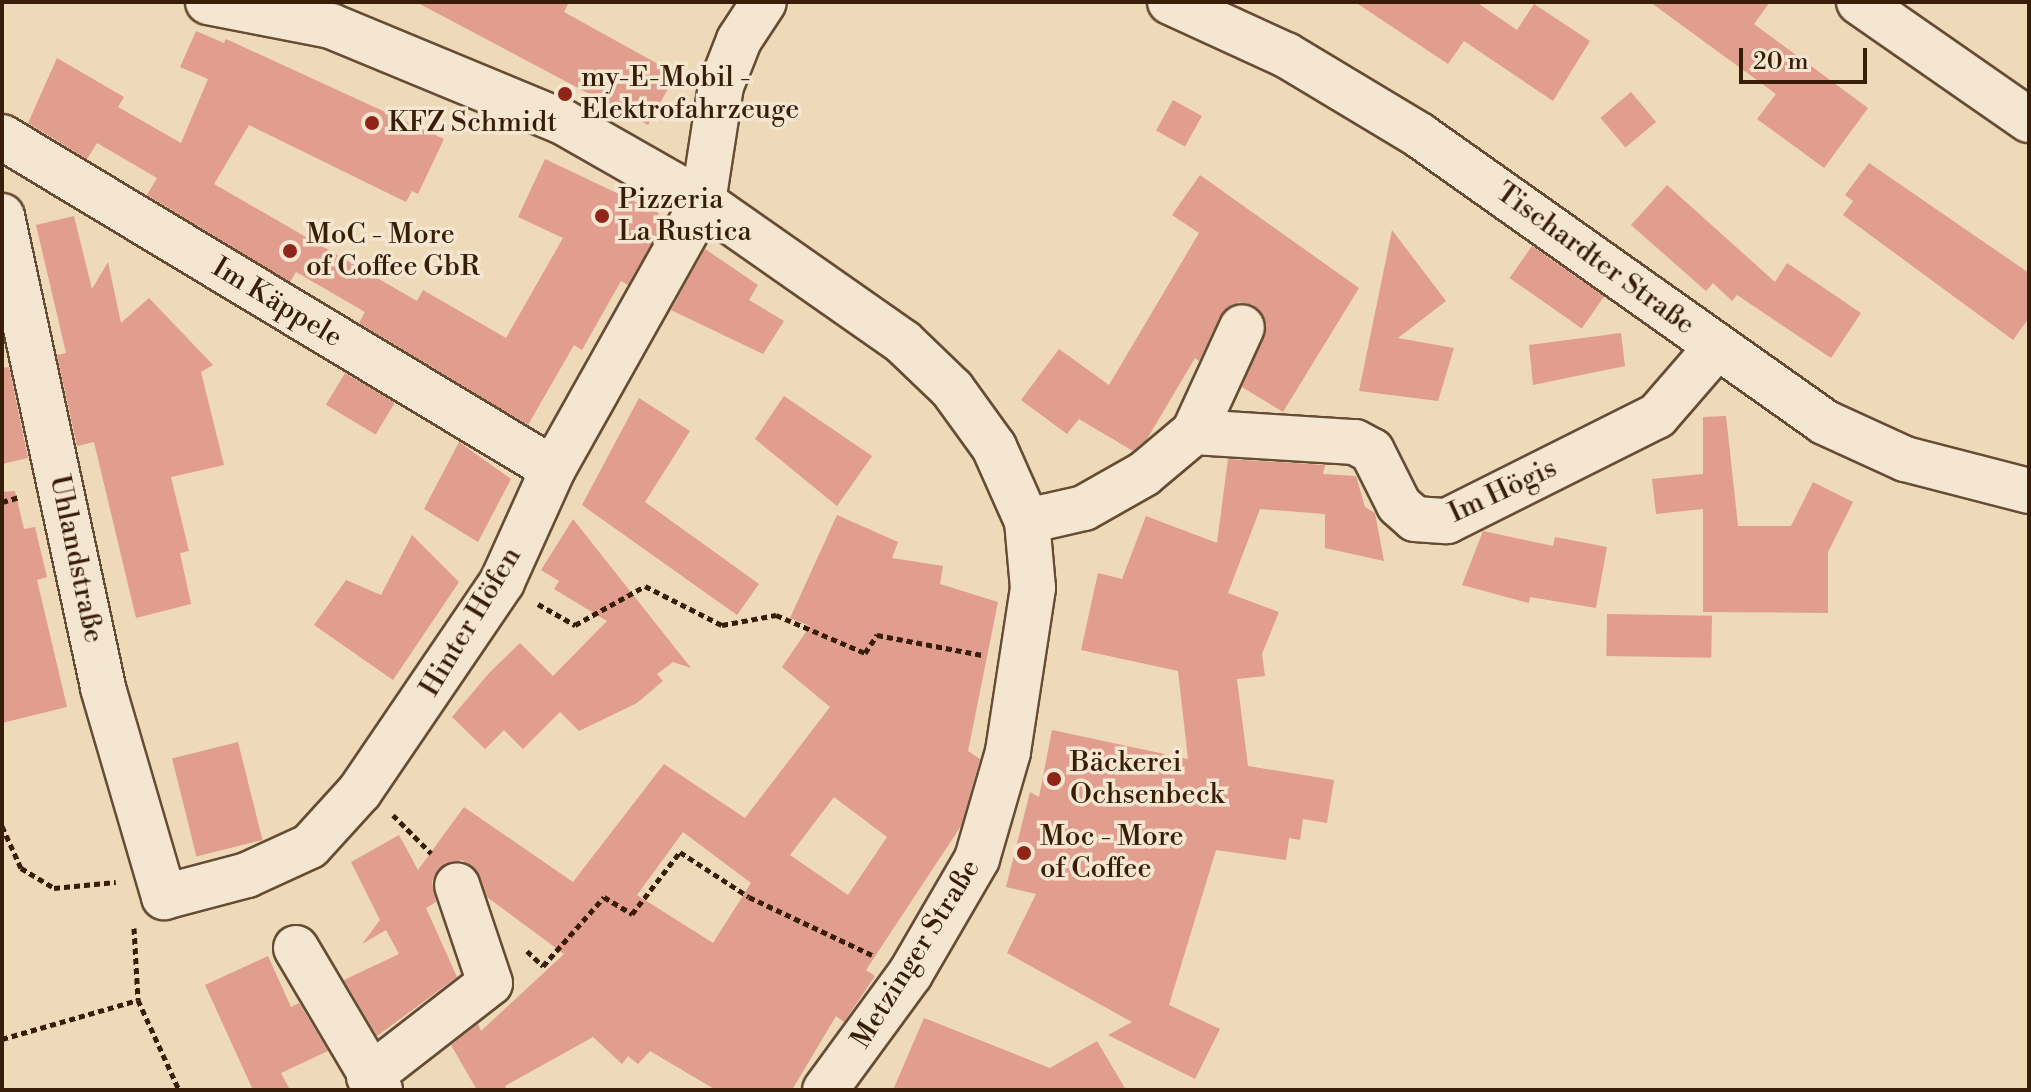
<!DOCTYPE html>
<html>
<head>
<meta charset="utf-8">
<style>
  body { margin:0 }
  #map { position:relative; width:2031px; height:1092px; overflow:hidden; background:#eed9b8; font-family:"Libre Bodoni",serif }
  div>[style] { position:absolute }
  .building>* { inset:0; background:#e19d8d; transform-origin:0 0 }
  .path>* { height:5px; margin-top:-2.5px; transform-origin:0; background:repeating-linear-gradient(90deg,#381d08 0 6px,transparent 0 10px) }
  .roads { filter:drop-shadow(2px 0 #664c34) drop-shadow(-2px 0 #664c34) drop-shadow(0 2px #664c34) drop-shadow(0 -2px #664c34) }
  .minor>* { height:44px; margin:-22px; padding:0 22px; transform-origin:22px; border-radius:22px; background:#f4e6d1 }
  .tertiary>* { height:44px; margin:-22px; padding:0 22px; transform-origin:22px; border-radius:22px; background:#f4e6d1 }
  .secondary>* { height:44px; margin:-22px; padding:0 22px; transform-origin:22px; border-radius:22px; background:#f4e6d1 }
  .dots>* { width:22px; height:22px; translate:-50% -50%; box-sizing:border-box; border:4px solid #f4e6d1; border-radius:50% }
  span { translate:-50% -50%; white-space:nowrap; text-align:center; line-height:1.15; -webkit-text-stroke:7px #f4e6d1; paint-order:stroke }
  .poi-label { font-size:28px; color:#381d08 }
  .left { translate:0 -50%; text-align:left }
  .street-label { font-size:28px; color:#381d08 }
  .frame { position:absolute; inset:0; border:4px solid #381d08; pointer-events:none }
  .scale { position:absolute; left:1739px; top:48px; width:128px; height:36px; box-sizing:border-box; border:4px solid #381d08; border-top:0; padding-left:10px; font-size:24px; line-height:28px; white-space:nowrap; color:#381d08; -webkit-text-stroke:6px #f4e6d1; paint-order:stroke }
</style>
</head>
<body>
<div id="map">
  <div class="building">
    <div style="clip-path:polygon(416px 2px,569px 2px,564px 12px,676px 74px,648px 125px)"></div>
    <div style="clip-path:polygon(1355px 2px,1476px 2px,1517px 30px,1534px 4px,1590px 41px,1553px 101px,1464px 41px,1448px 64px)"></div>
    <div style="clip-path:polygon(1650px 2px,1770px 2px,1754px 24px,1868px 108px,1824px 168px,1757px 119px,1776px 94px)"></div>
    <div style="clip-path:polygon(196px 31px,224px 43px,226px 39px,444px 139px,418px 194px,412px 191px,406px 202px,249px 125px,214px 184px,417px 301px,423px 290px,506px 338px,563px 238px,518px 217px,545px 159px,659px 213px,656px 219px,663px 223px,628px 285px,621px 281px,582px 350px,574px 345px,528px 425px,359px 323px,365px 312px,296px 272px,290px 282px,147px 195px,157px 178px,97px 143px,87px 159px,28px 123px,57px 58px,124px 97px,118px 107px,181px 143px,208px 79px,180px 67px)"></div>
    <div style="left:1631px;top:92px;width:39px;height:40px;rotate:50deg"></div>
    <div style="left:1173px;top:100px;width:33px;height:35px;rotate:29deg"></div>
    <div style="clip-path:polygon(1869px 163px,2029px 273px,2029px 318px,2013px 340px,1843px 215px,1853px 201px,1845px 195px)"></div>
    <div style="clip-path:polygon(1200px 175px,1359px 288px,1283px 412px,1242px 387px,1267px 325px,1253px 305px,1239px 302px,1220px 316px,1199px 361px,1195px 358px,1147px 439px,1133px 451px,1079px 419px,1067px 434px,1021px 400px,1059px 349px,1109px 385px,1199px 233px,1172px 215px)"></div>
    <div style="clip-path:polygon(1667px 185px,1775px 282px,1787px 263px,1861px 313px,1831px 358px,1737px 295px,1732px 301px,1713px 283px,1706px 291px,1631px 225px)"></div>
    <div style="clip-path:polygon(74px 216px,92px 289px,108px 262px,121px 323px,149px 298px,213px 365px,201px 372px,224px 465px,171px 477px,189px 551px,180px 553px,191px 604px,136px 618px,94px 442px,77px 446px,57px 355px,66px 353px,36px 225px)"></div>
    <div style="clip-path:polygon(1392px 230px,1446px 301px,1398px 338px,1454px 348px,1438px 401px,1359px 391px)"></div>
    <div style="left:1532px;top:246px;width:88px;height:39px;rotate:35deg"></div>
    <div style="clip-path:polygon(705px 249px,758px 285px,749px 300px,784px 321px,763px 354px,671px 310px)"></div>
    <div style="clip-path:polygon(1621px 333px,1625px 366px,1533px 385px,1529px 345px)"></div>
    <div style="clip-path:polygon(9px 367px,28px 458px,2px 464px,2px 368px)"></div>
    <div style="left:345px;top:373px;width:58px;height:37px;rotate:31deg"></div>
    <div style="clip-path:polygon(784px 396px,872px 456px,837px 506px,755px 439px)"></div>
    <div style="clip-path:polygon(639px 398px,690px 431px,645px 502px,759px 584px,737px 615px,582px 505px)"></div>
    <div style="clip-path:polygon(1726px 416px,1738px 526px,1791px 526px,1813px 482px,1853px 502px,1828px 552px,1828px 613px,1703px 612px,1703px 509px,1656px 514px,1652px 479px,1703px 474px,1703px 417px)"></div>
    <div style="clip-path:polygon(459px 442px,511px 479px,478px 542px,424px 509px)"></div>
    <div style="clip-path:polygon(1228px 459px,1325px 465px,1323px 474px,1356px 476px,1365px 507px,1375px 513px,1384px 561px,1325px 548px,1325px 514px,1260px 509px,1228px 593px,1279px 612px,1262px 654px,1265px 676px,1237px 679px,1248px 766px,1334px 780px,1327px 823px,1303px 819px,1300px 840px,1289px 838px,1286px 860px,1216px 850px,1169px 1005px,1220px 1029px,1195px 1079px,1108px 1035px,1132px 1022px,1007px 953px,1036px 894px,1006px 887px,1030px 792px,1039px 797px,1052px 730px,1188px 759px,1178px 671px,1081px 650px,1098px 573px,1122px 579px,1146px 516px,1217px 543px)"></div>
    <div style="clip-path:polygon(15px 491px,24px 529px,35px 527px,47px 577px,37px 580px,67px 707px,2px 723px,2px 492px)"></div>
    <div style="clip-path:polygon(evenodd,837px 515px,898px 542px,892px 558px,943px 566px,940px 584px,998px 602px,968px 751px,980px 759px,961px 826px,866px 970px,875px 976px,844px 1022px,836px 1016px,792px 1090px,716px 1090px,650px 1051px,638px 1064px,628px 1056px,622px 1064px,593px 1037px,505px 1086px,507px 1090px,477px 1090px,451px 1045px,478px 1024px,481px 1031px,564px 954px,487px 897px,474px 867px,461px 860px,438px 869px,432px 881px,436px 902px,426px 908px,457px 977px,377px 1036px,344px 980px,399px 954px,386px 930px,362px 944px,380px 920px,351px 862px,399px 835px,418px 870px,464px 807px,573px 882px,664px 764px,745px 818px,830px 707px,782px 667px,810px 626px,790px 618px,837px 515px,834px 797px,887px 837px,848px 895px,790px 855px,834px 797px,837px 515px,683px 832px,751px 883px,713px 943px,637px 895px,683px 832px)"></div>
    <div style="clip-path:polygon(573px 519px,691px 668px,673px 662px,657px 674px,663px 681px,637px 703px,579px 731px,560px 712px,523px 749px,504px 730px,485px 749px,452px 717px,490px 672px,520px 643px,553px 676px,607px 621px,554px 589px,559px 581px,541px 570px)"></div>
    <div style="clip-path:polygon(1483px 531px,1553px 546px,1555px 537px,1607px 547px,1596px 608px,1530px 597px,1529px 603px,1462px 585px)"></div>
    <div style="clip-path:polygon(412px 535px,459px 582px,393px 680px,314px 625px,346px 580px,381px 595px)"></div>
    <div style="left:1607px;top:614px;width:105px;height:42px;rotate:1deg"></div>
    <div style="left:238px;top:742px;width:101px;height:68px;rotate:76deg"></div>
    <div style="clip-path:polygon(268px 956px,291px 1007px,299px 1003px,328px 1051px,281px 1073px,290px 1090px,253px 1090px,205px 985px)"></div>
    <div style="clip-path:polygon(924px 1018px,1050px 1068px,1097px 1041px,1126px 1090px,893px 1090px)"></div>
  </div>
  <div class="path">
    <div style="left:2px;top:502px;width:19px;rotate:-16deg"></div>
    <div style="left:538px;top:604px;width:43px;rotate:29.6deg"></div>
    <div style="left:575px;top:625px;width:80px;rotate:-29.1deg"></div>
    <div style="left:645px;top:586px;width:86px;rotate:26.9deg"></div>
    <div style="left:722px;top:625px;width:55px;rotate:-10.5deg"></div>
    <div style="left:776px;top:615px;width:97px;rotate:23.1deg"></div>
    <div style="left:865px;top:653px;width:22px;rotate:-56deg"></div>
    <div style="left:877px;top:635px;width:107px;rotate:10.8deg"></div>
    <div style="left:393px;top:815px;width:54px;rotate:45deg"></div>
    <div style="left:2px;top:826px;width:46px;rotate:65.7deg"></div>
    <div style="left:21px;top:868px;width:39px;rotate:31deg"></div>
    <div style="left:54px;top:888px;width:62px;rotate:-5.5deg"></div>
    <div style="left:134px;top:928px;width:72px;rotate:86.8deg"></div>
    <div style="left:138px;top:1000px;width:99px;rotate:65.5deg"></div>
    <div style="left:527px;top:951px;width:22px;rotate:43deg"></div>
    <div style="left:543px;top:966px;width:92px;rotate:-48.5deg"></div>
    <div style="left:604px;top:897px;width:33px;rotate:31deg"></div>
    <div style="left:632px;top:914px;width:78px;rotate:-52.3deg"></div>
    <div style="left:680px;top:852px;width:82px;rotate:33.1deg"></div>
    <div style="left:749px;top:897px;width:136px;rotate:25.2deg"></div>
    <div style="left:2px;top:1039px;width:141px;rotate:-16deg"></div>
  </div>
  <div class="roads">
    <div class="minor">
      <div style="left:1859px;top:2px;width:207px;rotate:34.8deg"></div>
      <div style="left:2px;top:137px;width:643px;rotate:31.07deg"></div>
      <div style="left:2px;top:216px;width:483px;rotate:77.9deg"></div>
      <div style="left:103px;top:688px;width:218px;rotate:73.7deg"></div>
      <div style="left:164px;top:897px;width:86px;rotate:-14.8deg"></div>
      <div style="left:247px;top:875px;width:69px;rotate:-24.7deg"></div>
      <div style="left:310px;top:846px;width:74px;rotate:-47.7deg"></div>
      <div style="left:360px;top:791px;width:253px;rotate:-55.8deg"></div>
      <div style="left:502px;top:582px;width:124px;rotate:-65.7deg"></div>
      <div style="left:553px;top:469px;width:306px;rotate:-60.7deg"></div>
      <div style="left:1194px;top:432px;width:115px;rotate:-65.4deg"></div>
      <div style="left:1027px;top:521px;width:58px;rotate:-12.8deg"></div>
      <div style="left:1084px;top:508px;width:69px;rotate:-29.5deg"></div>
      <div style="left:1144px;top:474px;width:65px;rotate:-40deg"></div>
      <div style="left:1194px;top:432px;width:161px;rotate:3.6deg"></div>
      <div style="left:1355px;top:442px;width:19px;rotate:28deg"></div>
      <div style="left:1372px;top:451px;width:60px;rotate:63.4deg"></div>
      <div style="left:1399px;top:505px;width:21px;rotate:41deg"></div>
      <div style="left:1415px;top:519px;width:32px;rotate:4deg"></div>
      <div style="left:1447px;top:521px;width:235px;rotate:-26.6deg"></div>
      <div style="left:1657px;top:416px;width:89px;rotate:-49.1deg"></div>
      <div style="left:296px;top:948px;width:165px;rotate:59.4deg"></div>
      <div style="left:369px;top:1077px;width:153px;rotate:-37.8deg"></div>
      <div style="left:490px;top:983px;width:103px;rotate:-108.6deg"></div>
    </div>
    <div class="tertiary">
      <div style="left:1170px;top:2px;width:128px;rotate:24.6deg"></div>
      <div style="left:1286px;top:55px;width:155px;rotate:31deg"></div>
      <div style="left:1419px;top:135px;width:496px;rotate:35.3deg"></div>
      <div style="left:1824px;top:422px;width:89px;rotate:24.6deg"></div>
      <div style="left:1905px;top:459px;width:128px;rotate:14.5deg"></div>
      <div style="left:703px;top:202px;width:117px;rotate:-81.2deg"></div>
      <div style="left:721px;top:86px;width:49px;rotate:-68.6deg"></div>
      <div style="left:739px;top:40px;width:45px;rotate:-56.7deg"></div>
    </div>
    <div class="secondary">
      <div style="left:208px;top:2px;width:125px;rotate:11deg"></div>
      <div style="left:331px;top:26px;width:251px;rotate:22.5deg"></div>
      <div style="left:563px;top:122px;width:161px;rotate:29.7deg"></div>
      <div style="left:703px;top:202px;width:244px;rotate:35deg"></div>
      <div style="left:903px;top:342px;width:68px;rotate:43.8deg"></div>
      <div style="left:952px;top:389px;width:72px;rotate:54.1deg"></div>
      <div style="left:994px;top:447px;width:81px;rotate:66deg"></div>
      <div style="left:1027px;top:521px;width:67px;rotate:84.9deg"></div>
      <div style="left:1033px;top:588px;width:166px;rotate:98.7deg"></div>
      <div style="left:1008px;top:752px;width:111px;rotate:106.2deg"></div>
      <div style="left:977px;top:859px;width:133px;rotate:120.2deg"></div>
      <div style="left:910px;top:974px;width:144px;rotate:126.2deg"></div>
    </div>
  </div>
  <div class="dots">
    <div style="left:565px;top:94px;background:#8f2418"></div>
    <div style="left:372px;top:123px;background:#8f2418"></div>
    <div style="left:602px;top:216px;background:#8f2418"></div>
    <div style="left:290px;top:251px;background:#8f2418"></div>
    <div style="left:1054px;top:779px;background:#8f2418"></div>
    <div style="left:1024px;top:853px;background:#8f2418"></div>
  </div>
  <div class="poi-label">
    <span class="left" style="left:581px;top:94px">my-E-Mobil -<br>Elektrofahrzeuge</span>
    <span class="left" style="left:388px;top:123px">KFZ Schmidt</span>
    <span class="left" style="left:618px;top:216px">Pizzeria<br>La Rustica</span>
    <span class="left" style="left:306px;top:251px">MoC - More<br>of Coffee GbR</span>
    <span class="left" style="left:1070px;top:779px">Bäckerei<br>Ochsenbeck</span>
    <span class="left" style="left:1040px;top:853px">Moc - More<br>of Coffee</span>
  </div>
  <div class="street-label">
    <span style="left:1595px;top:259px;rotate:36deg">Tischardter Straße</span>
    <span style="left:277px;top:303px;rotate:31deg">Im Käppele</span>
    <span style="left:1503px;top:491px;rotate:-25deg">Im Högis</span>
    <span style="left:76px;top:559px;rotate:78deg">Uhlandstraße</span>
    <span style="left:471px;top:622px;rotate:-59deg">Hinter Höfen</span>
    <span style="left:916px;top:954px;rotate:-58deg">Metzinger Straße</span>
  </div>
  <div class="frame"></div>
  <div class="scale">20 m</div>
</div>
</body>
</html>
